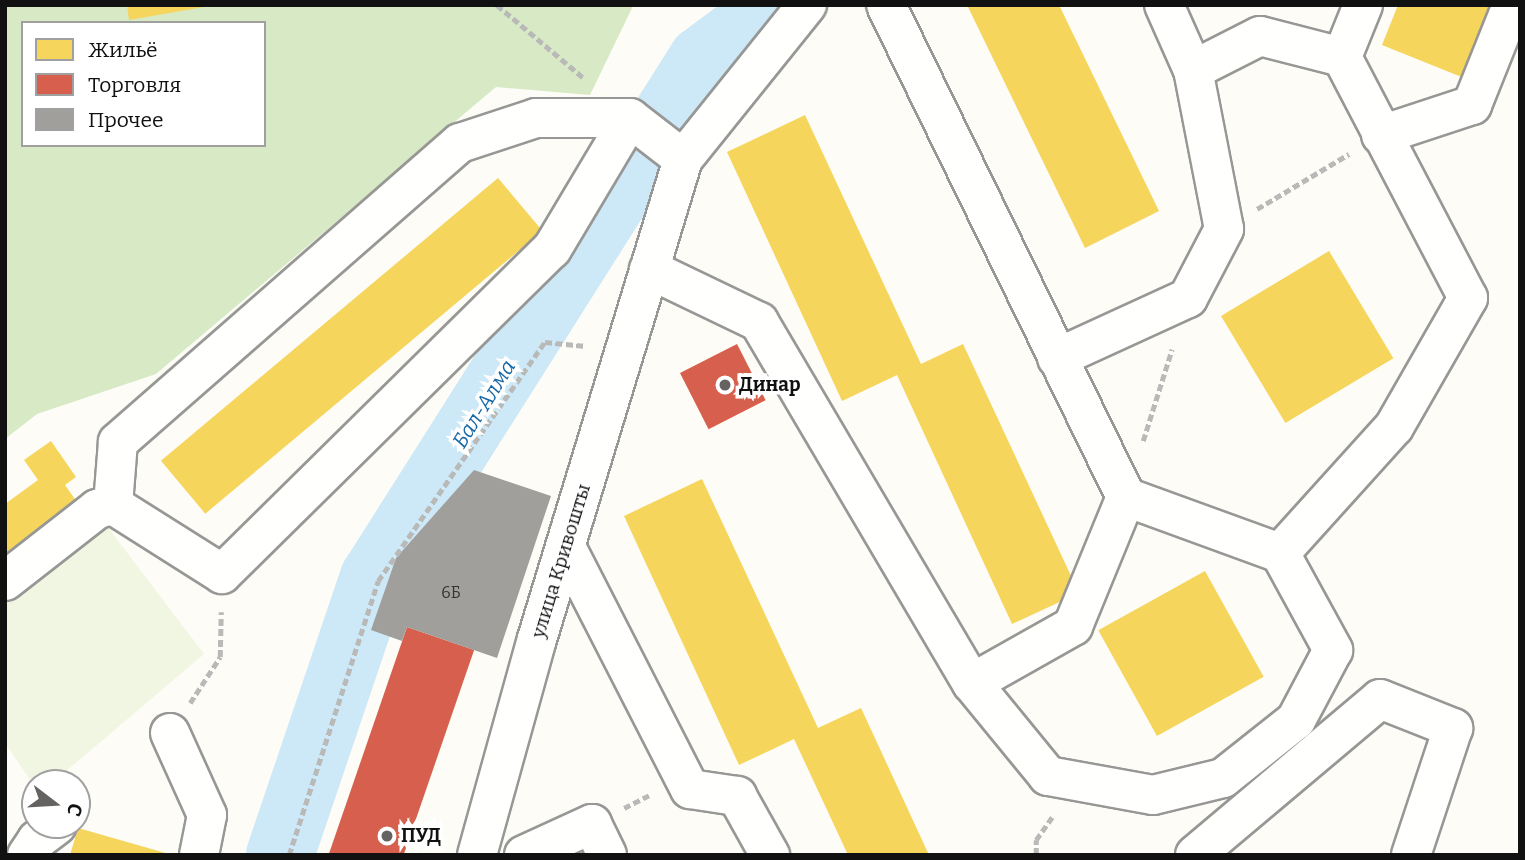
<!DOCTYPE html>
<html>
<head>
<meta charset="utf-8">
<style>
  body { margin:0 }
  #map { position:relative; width:1525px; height:860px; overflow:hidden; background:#fdfcf7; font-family:Bitter,serif }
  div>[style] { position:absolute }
  .forest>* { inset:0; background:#d8eac5 }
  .pitch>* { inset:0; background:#f0f6e1 }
  .homes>* { inset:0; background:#f6d55c; transform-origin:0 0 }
  .shops>* { inset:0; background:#d6604d; transform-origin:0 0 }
  .river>* { height:68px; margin:-34px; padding:0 34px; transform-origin:34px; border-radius:34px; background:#cde8f7 }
  .building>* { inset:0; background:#a19f9c }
  .path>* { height:4.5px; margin-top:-2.25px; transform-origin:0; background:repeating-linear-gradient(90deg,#b9b9b8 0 7px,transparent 0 10.5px) }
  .roads { filter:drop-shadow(2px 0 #979795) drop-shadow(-2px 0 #979795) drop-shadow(0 2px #979795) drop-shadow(0 -2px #979795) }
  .minor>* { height:38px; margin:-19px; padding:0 19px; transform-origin:19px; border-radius:19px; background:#fffffe }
  .dots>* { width:19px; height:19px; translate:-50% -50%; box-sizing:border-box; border:4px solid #fff; border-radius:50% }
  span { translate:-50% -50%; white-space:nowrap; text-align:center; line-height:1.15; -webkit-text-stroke:7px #fff; paint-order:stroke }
  .number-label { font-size:16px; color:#353434 }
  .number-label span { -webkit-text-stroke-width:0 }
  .poi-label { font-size:19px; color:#111; font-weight:700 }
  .left { translate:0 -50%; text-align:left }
  .street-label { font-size:19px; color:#111 }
  .water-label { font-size:21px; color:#1768a6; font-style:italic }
  .frame { position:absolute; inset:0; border:7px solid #111; pointer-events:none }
  .legend { position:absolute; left:21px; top:21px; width:245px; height:126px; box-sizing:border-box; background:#fff; border:2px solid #a0a0a0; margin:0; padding:9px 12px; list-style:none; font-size:21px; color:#111 }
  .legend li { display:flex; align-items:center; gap:14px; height:35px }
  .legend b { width:35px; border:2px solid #a0a0a0 }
  .north { position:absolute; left:21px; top:769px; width:70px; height:70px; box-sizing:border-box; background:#fff; border:2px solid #a0a0a0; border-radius:50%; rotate:107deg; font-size:19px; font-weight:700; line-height:28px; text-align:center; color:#111 }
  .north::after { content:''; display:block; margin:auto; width:24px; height:32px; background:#646362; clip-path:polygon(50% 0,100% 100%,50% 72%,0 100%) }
</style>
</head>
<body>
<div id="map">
  <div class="forest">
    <div style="clip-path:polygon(evenodd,5px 5px,632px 5px,633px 6px,590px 95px,496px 87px,156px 374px,37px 414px,5px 439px,5px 5px,23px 23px,264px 23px,264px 145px,23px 145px,23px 23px)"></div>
  </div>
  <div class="pitch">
    <div style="clip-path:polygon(100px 517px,204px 654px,52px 783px,35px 783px,35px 787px,5px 743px,5px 594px)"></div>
  </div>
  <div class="homes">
    <div style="clip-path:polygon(127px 5px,203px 5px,204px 7px,129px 20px)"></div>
    <div style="clip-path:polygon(967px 5px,1059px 5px,1159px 211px,1085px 248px)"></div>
    <div style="clip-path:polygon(1398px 5px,1499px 5px,1469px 80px,1382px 45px)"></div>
    <div style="clip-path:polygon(805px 115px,921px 364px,963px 344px,1079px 593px,1012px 624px,897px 375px,842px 401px,727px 152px)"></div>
    <div style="left:498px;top:178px;width:69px;height:440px;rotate:50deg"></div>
    <div style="left:1329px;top:251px;width:125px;height:126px;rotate:59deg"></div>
    <div style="clip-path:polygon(51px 441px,76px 477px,65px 485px,77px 502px,7px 552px,5px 504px,38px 480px,24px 460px)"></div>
    <div style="clip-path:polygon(702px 479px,818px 728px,861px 708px,929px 855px,848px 855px,794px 739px,739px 765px,624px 516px)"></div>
    <div style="left:1205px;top:571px;width:121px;height:122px;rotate:61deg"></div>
    <div style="clip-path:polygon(78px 828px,169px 854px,169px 855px,70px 855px)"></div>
  </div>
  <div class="shops">
    <div style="left:737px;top:344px;width:63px;height:64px;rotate:63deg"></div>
    <div style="left:407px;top:627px;width:71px;height:240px;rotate:19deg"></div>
  </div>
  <div class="river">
    <div style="left:280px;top:855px;width:293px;rotate:-71.3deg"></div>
    <div style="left:374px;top:578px;width:613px;rotate:-57.66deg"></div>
    <div style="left:702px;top:60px;width:92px;rotate:-36.6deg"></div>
  </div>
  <div class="building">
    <div style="clip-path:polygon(474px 470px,551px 496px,497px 658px,407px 627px,402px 641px,371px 630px,396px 558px)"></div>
  </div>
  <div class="path">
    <div style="left:497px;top:5px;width:115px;rotate:40.1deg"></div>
    <div style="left:1257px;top:209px;width:107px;rotate:-30.9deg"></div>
    <div style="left:1143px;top:441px;width:96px;rotate:-72.5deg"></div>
    <div style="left:190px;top:703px;width:55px;rotate:-56.9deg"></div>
    <div style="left:220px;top:657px;width:45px;rotate:-88.7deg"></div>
    <div style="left:624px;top:808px;width:30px;rotate:-27deg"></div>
    <div style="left:289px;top:855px;width:288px;rotate:-72deg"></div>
    <div style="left:378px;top:581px;width:292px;rotate:-55.1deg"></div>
    <div style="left:545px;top:342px;width:41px;rotate:5.6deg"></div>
    <div style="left:1036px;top:855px;width:15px;rotate:-90deg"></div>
    <div style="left:1036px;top:840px;width:28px;rotate:-55deg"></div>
  </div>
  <div class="roads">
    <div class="minor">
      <div style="left:886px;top:5px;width:547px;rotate:64deg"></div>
      <div style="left:1193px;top:70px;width:75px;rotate:-26.9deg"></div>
      <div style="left:1260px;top:36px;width:85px;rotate:14.4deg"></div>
      <div style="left:1381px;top:135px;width:96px;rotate:-18.2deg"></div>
      <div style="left:1472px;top:105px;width:108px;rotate:-68.2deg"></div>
      <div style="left:649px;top:269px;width:122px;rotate:25.7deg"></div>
      <div style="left:759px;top:322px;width:419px;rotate:59.5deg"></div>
      <div style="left:972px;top:683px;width:116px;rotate:-29.4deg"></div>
      <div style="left:1073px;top:626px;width:139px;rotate:-67.7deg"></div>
      <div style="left:1126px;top:497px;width:164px;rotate:20deg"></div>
      <div style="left:1280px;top:553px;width:111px;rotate:61.3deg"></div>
      <div style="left:1333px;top:650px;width:79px;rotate:117.9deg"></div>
      <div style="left:1296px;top:720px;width:93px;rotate:141.5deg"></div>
      <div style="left:1223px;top:778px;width:72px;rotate:166.3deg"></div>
      <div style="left:1153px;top:795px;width:107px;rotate:-169.7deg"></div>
      <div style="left:1048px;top:776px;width:120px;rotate:-129.3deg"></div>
      <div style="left:1057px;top:358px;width:144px;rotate:-24.6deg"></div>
      <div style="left:1188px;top:298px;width:78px;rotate:-62.4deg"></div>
      <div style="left:1224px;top:229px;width:162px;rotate:-101deg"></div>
      <div style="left:1193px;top:70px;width:71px;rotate:-114deg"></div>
      <div style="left:113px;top:505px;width:63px;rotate:-85.5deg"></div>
      <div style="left:118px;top:442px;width:454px;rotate:-41.2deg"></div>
      <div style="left:460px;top:143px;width:80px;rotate:-18.2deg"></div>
      <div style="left:536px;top:118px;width:94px"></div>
      <div style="left:630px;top:118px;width:67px;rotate:37.7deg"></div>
      <div style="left:566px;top:547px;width:272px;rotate:62.9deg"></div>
      <div style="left:690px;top:789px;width:48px;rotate:8.5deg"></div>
      <div style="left:737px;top:796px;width:68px;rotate:60.8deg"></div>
      <div style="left:1280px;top:553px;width:170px;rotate:-47.9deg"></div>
      <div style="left:1394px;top:427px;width:149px;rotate:-60.2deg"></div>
      <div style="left:1468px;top:298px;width:272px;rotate:-117.6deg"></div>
      <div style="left:1342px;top:57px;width:56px;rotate:-68deg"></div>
      <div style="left:5px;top:581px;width:117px;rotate:-38deg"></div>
      <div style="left:97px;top:509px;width:16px;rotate:-14deg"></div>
      <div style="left:113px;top:505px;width:129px;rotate:32.3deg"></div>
      <div style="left:222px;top:574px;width:463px;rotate:-44.6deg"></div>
      <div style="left:552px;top:249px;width:152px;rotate:-59.2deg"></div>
      <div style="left:170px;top:733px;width:90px;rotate:65.7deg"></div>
      <div style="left:207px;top:815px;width:41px;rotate:101.3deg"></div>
      <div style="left:27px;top:855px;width:18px;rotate:-56deg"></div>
      <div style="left:37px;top:840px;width:25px;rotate:-37deg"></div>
      <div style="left:477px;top:855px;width:224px;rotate:-74.5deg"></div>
      <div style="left:537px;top:639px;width:502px;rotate:-73.08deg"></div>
      <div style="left:683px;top:159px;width:198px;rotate:-51.2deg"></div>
      <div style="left:524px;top:855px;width:75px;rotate:-24.5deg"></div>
      <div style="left:592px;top:824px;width:34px;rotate:64deg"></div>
      <div style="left:1195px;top:855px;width:242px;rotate:-40.1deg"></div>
      <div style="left:1380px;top:699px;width:79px;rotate:21.7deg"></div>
      <div style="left:1453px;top:728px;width:134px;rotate:108.3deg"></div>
    </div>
  </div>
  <div class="dots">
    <div style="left:725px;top:385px;background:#646362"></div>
    <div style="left:387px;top:836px;background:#646362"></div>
  </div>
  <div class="number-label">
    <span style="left:451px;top:593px">6Б</span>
  </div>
  <div class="poi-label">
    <span class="left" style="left:739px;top:385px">Динар</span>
    <span class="left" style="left:401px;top:836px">ПУД</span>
  </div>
  <div class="street-label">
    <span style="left:561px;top:561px;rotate:-73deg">улица Кривошты</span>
  </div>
  <div class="water-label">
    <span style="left:484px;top:404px;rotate:-58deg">Бал-Алма</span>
  </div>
  <div class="frame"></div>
  <ul class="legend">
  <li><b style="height:19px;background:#f6d55c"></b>Жильё</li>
  <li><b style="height:19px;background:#d6604d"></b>Торговля</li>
  <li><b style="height:19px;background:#a19f9c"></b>Прочее</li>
  </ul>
  <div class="north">С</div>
</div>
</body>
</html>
